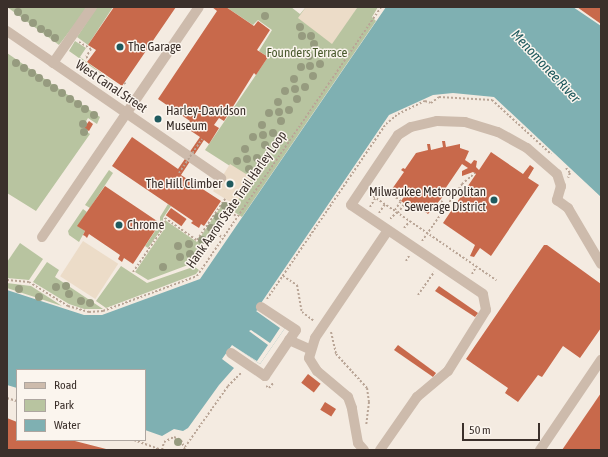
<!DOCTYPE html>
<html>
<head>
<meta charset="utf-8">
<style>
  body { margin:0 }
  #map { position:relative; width:608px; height:457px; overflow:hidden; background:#f4ebe1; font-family:"Asap Condensed",sans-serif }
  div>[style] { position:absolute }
  .green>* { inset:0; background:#b8c4a0 }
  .plaza>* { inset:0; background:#ecdcc8; transform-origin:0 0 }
  .water>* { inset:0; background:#7fb0b2 }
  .pier>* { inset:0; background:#f4ebe1 }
  .building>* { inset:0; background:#c8694b; transform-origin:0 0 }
  .path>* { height:2px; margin-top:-1px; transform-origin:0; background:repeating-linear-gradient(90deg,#b9a596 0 2px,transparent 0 4px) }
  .minor>* { height:10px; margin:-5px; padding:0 5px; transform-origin:5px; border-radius:5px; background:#cdbbac }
  .path-bridge>* { height:2px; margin-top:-1px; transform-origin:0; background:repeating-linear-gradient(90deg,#b9a596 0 2px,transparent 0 4px) }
  .trees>* { width:8px; height:8px; margin:-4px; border-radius:50%; background:#969b7f }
  .dots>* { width:11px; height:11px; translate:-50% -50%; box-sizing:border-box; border:2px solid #fbf5ee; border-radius:50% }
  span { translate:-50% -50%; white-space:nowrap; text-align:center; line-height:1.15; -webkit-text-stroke:3px #fbf5ee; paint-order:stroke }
  .poi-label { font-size:13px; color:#3b302b }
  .left { translate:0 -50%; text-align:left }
  .right { translate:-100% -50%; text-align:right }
  .park-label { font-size:13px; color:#4a5a2e }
  .street-label { font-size:13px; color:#3b302b }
  .water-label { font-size:14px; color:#1f5a5e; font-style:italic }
  .frame { position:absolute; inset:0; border:8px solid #3b302b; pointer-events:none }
  .legend { position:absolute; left:16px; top:369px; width:130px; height:72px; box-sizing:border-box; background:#fbf5ee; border:1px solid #aea6a0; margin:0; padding:5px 7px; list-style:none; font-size:12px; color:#3b302b }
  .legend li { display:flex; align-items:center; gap:8px; height:20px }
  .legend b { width:20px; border:1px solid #aea6a0 }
  .scale { position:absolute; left:462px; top:423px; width:78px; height:18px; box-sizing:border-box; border:2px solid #3b302b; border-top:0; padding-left:5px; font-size:12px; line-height:14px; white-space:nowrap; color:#3b302b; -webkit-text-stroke:3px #fbf5ee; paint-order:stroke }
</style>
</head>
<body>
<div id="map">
  <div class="green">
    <div style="clip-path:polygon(7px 7px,88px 7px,59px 45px)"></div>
    <div style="clip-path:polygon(97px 7px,113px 7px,88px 45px,77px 37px)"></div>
    <div style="clip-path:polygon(226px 7px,291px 7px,300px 14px,306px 7px,378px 7px,372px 17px,376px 21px,242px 217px,233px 211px,237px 205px,214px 190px,230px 166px,205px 150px,268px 57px,259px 51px,272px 30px,258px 20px,253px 25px)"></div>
    <div style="clip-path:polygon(75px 41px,86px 48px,80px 57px,116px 84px,69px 51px)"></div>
    <div style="clip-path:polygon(7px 53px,100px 117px,97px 124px,88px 118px,82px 128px,90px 134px,36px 211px,7px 193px)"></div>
    <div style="clip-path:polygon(109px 170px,113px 173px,90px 208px,85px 205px)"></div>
    <div style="clip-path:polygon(224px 202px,229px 205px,188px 265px,148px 280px,135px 272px,165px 228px,165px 220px,197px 242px)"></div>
    <div style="clip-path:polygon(168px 204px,171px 206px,163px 218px,163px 227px,148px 248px,145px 246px,160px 224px,160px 217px)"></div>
    <div style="clip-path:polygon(83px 209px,87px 212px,78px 226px,85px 231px,79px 242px,69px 235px,68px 231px)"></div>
    <div style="clip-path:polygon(20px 243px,43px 259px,29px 280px,7px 278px,7px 262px)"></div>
    <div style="clip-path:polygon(47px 262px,59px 270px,55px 277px,103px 309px,84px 309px,69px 304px,33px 282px)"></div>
    <div style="clip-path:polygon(192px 265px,199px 270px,196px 274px,106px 308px,96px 301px,121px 266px,147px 283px,190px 268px)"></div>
    <div style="clip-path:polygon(7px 283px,31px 286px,62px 306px,7px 288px)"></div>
  </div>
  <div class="plaza">
    <div style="clip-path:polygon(306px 7px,356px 7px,357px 8px,332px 44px,298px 18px)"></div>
    <div style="left:230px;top:164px;width:26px;height:32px;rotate:32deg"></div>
    <div style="left:83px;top:241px;width:42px;height:42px;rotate:33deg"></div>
  </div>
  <div class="water">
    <div style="clip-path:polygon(386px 7px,573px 7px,601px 26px,601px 197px,494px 97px,453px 93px,433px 95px,389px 115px,257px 309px,285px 328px,260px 364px,232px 345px,222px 359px,234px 368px,219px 385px,188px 428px,183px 431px,174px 429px,162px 436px,145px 430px,145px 370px,17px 370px,17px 388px,7px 385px,7px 290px,84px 315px,102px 315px,200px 279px)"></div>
  </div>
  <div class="pier">
    <div style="clip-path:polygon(258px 310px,285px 328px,260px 364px,233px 346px,257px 361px,268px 345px,249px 331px,251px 330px,270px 343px,280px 328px,256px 311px)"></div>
  </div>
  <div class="building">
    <div style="clip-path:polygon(114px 7px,176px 7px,122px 86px,87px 62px,96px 50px,88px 45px)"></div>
    <div style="clip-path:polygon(212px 7px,226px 7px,254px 26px,258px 21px,270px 30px,257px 50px,268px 57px,256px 75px,254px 73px,224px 121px,219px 118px,214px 125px,219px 128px,209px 144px,204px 140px,181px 175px,221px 201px,204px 226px,201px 224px,199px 228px,191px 223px,193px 221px,112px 166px,132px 137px,178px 169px,200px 137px,185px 127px,190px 121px,158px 99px,217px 11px)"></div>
    <div style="clip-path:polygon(577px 7px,601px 7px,601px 24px)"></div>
    <div style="clip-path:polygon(89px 121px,93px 124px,89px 131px,84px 128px)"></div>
    <div style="clip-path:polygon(442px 141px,445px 141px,446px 147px,460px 144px,460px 148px,469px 151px,465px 160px,471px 164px,474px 160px,477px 161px,476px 167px,479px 170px,491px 152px,523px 174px,530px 165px,534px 168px,528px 178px,539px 185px,491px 256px,480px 248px,474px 257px,470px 256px,475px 245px,443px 223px,476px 174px,473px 172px,462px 176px,462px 171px,468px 168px,462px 164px,445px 189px,448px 191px,446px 193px,428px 214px,416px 205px,413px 209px,401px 201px,404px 197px,392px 189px,404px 172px,401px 170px,403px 168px,405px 169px,416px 153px,428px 150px,427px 144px,430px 144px,431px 150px,443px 147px)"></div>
    <div style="clip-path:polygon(105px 186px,160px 223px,133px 264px,124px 258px,122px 262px,118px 259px,120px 255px,89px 234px,87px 238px,85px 236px,83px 235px,85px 231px,77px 226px)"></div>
    <div style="left:171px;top:208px;width:19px;height:9px;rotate:35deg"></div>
    <div style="clip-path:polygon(544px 245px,547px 245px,601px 284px,601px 328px,580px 358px,563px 346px,542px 377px,538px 375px,518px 402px,505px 393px,508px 388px,466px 359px)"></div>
    <div style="clip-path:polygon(439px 286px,478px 313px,475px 317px,435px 291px)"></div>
    <div style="clip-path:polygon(398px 345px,436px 373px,433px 377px,394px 350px)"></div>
    <div style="left:308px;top:374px;width:16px;height:11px;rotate:38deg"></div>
    <div style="clip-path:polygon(601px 393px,601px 450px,562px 450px)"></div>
    <div style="left:325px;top:402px;width:13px;height:9px;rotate:32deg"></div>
    <div style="clip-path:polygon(7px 418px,17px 422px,17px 440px,71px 440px,110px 450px,7px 450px)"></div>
  </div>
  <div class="path">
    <div style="left:218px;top:7px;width:1px;rotate:45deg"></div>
    <div style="left:79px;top:42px;width:14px;rotate:30deg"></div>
    <div style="left:91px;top:49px;width:9px;rotate:122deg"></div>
    <div style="left:86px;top:57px;width:4px;rotate:34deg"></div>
    <div style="left:124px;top:83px;width:2px;rotate:27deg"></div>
    <div style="left:566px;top:168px;width:6px;rotate:51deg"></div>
    <div style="left:570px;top:173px;width:5px;rotate:112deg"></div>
    <div style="left:446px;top:193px;width:8px;rotate:40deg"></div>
    <div style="left:370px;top:194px;width:153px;rotate:34.3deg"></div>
    <div style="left:441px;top:201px;width:8px;rotate:40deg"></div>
    <div style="left:370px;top:207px;width:12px;rotate:-59deg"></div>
    <div style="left:395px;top:210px;width:11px;rotate:-56deg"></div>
    <div style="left:401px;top:201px;width:12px;rotate:-145deg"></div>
    <div style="left:391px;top:194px;width:4px;rotate:-56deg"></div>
    <div style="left:393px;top:191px;width:12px;rotate:35deg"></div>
    <div style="left:231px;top:212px;width:6px;rotate:39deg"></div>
    <div style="left:379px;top:213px;width:11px;rotate:-56deg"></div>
    <div style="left:398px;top:213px;width:12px;rotate:-55deg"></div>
    <div style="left:390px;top:219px;width:10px;rotate:-45deg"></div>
    <div style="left:404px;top:228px;width:9px;rotate:-49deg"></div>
    <div style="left:213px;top:231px;width:12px;rotate:35deg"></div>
    <div style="left:422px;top:241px;width:70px;rotate:-54.9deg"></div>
    <div style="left:462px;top:184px;width:17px;rotate:-40deg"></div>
    <div style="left:406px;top:261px;width:6px;rotate:-59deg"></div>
    <div style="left:133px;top:272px;width:55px;rotate:-55.4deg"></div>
    <div style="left:164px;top:227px;width:9px;rotate:-84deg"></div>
    <div style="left:165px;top:218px;width:39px;rotate:35deg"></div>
    <div style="left:197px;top:240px;width:50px;rotate:-55.7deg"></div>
    <div style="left:472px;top:274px;width:8px;rotate:-60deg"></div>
    <div style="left:283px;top:276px;width:17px;rotate:33deg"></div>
    <div style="left:297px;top:285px;width:27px;rotate:80deg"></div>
    <div style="left:302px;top:312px;width:15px;rotate:37deg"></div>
    <div style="left:7px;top:280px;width:22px;rotate:5deg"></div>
    <div style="left:29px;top:282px;width:46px;rotate:31.6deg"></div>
    <div style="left:68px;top:306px;width:22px;rotate:16deg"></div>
    <div style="left:89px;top:312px;width:14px;rotate:-4deg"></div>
    <div style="left:103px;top:311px;width:100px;rotate:-20.4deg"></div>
    <div style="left:197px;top:276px;width:326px;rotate:-55.6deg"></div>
    <div style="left:418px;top:295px;width:28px;rotate:-55deg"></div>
    <div style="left:267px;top:299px;width:212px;rotate:-55.8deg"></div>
    <div style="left:386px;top:124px;width:16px;rotate:-40deg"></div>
    <div style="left:398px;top:114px;width:30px;rotate:-26deg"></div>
    <div style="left:425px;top:101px;width:6px;rotate:18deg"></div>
    <div style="left:431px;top:103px;width:10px;rotate:-37deg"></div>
    <div style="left:439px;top:97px;width:53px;rotate:3.2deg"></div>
    <div style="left:492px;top:100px;width:80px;rotate:42.5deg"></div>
    <div style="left:331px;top:332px;width:23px;rotate:77deg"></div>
    <div style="left:336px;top:354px;width:46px;rotate:47.6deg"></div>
    <div style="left:367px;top:388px;width:14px;rotate:82deg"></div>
    <div style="left:369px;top:402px;width:24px;rotate:97deg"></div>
    <div style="left:266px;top:386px;width:4px;rotate:34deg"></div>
    <div style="left:269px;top:388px;width:8px;rotate:-50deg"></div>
    <div style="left:7px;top:398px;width:10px;rotate:17deg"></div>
    <div style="left:134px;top:440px;width:30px;rotate:20deg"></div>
    <div style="left:185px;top:447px;width:75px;rotate:-54.8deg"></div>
    <div style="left:228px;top:386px;width:20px;rotate:-45deg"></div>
    <div style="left:162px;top:450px;width:8px;rotate:-76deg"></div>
    <div style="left:164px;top:442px;width:11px;rotate:-27deg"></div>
    <div style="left:174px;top:437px;width:8px;rotate:23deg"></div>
    <div style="left:181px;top:440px;width:11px;rotate:68deg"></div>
  </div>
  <div class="minor">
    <div style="left:7px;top:31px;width:260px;rotate:34.5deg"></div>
    <div style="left:53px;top:63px;width:68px;rotate:-55.1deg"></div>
    <div style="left:42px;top:237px;width:278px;rotate:-55.7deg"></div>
    <div style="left:289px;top:340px;width:24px;rotate:24deg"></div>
    <div style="left:231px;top:353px;width:41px;rotate:34.1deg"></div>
    <div style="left:265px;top:376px;width:55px;rotate:-56deg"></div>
    <div style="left:296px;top:330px;width:42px;rotate:-146.7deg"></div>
    <div style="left:364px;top:450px;width:9px;rotate:-131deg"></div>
    <div style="left:358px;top:443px;width:36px;rotate:-100deg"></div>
    <div style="left:352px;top:408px;width:12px;rotate:-110deg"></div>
    <div style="left:348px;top:397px;width:40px;rotate:-140deg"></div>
    <div style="left:317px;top:371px;width:15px;rotate:-122deg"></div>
    <div style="left:309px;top:358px;width:21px;rotate:-73deg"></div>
    <div style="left:315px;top:338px;width:130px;rotate:-55.9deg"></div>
    <div style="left:380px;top:450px;width:65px;rotate:-55.1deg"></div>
    <div style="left:417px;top:397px;width:40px;rotate:-40deg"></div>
    <div style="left:448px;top:371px;width:72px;rotate:-58.1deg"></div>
    <div style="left:486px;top:310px;width:16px;rotate:-101deg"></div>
    <div style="left:483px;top:294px;width:159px;rotate:-146deg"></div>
    <div style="left:351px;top:205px;width:84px;rotate:-56.1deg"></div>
    <div style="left:398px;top:135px;width:15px;rotate:-32deg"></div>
    <div style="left:411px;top:127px;width:27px;rotate:-13deg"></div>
    <div style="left:437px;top:121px;width:28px;rotate:2deg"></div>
    <div style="left:465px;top:122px;width:34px;rotate:17deg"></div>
    <div style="left:498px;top:132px;width:33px;rotate:29deg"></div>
    <div style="left:527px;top:148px;width:40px;rotate:41deg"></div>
    <div style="left:557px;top:174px;width:13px;rotate:72deg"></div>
    <div style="left:561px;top:186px;width:15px;rotate:106deg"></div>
    <div style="left:557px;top:200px;width:14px;rotate:36deg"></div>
    <div style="left:568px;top:208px;width:65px;rotate:59.5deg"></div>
    <div style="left:540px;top:450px;width:109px;rotate:-55.9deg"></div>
  </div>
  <div class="path-bridge">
    <div style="left:179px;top:173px;width:41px;rotate:-55.9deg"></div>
  </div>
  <div class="trees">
    <div style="left:18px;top:12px"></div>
    <div style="left:265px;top:16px"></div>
    <div style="left:25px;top:18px"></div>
    <div style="left:33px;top:23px"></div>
    <div style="left:300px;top:27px"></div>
    <div style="left:41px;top:29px"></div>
    <div style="left:48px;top:33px"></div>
    <div style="left:302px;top:36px"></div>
    <div style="left:311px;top:36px"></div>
    <div style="left:55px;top:38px"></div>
    <div style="left:314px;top:44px"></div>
    <div style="left:326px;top:53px"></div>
    <div style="left:309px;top:56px"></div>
    <div style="left:16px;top:63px"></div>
    <div style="left:320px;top:64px"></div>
    <div style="left:310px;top:66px"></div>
    <div style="left:301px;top:67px"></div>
    <div style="left:24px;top:68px"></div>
    <div style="left:32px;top:73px"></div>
    <div style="left:313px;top:76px"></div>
    <div style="left:39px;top:78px"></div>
    <div style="left:294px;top:79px"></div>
    <div style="left:47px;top:83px"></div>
    <div style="left:305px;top:87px"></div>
    <div style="left:54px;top:88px"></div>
    <div style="left:295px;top:89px"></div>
    <div style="left:285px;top:91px"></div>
    <div style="left:62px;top:93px"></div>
    <div style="left:70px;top:99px"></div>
    <div style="left:297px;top:99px"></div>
    <div style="left:278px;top:102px"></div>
    <div style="left:78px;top:104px"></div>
    <div style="left:85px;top:109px"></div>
    <div style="left:289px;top:110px"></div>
    <div style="left:279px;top:112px"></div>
    <div style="left:269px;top:113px"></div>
    <div style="left:94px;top:115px"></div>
    <div style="left:281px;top:121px"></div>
    <div style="left:83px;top:124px"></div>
    <div style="left:262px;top:125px"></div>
    <div style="left:84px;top:132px"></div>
    <div style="left:273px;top:133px"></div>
    <div style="left:263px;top:135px"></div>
    <div style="left:253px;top:137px"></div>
    <div style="left:265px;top:145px"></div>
    <div style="left:245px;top:149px"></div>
    <div style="left:257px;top:158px"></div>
    <div style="left:247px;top:159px"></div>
    <div style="left:237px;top:161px"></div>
    <div style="left:249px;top:169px"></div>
    <div style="left:225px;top:206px"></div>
    <div style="left:218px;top:217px"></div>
    <div style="left:211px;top:228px"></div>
    <div style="left:202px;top:240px"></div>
    <div style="left:189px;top:244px"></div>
    <div style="left:178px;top:246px"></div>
    <div style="left:190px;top:254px"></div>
    <div style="left:180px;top:257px"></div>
    <div style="left:163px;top:267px"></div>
    <div style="left:66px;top:286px"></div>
    <div style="left:56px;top:287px"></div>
    <div style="left:19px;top:289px"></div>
    <div style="left:69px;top:294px"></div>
    <div style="left:39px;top:297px"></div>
    <div style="left:81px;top:301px"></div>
    <div style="left:90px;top:303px"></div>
    <div style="left:178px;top:442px"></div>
  </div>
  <div class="dots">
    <div style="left:120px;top:47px;background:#1f5a5e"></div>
    <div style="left:158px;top:119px;background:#1f5a5e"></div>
    <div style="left:230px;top:184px;background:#1f5a5e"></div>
    <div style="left:494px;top:200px;background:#1f5a5e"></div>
    <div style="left:119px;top:225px;background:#1f5a5e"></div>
  </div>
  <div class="poi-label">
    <span class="left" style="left:128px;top:47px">The Garage</span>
    <span class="left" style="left:166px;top:119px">Harley-Davidson<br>Museum</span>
    <span class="right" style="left:222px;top:184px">The Hill Climber</span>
    <span class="right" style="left:486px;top:200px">Milwaukee Metropolitan<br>Sewerage District</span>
    <span class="left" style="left:127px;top:225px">Chrome</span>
  </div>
  <div class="park-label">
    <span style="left:307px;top:53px">Founders Terrace</span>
  </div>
  <div class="street-label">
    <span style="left:111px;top:87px;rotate:34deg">West Canal Street</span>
    <span style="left:237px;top:200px;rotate:-55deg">Hank Aaron State Trail Harley Loop</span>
  </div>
  <div class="water-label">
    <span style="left:546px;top:66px;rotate:47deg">Menomonee River</span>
  </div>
  <div class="frame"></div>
  <ul class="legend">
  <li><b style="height:5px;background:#cdbbac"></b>Road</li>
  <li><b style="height:11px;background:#b8c4a0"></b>Park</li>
  <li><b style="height:11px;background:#7fb0b2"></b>Water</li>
  </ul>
  <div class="scale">50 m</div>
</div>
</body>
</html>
